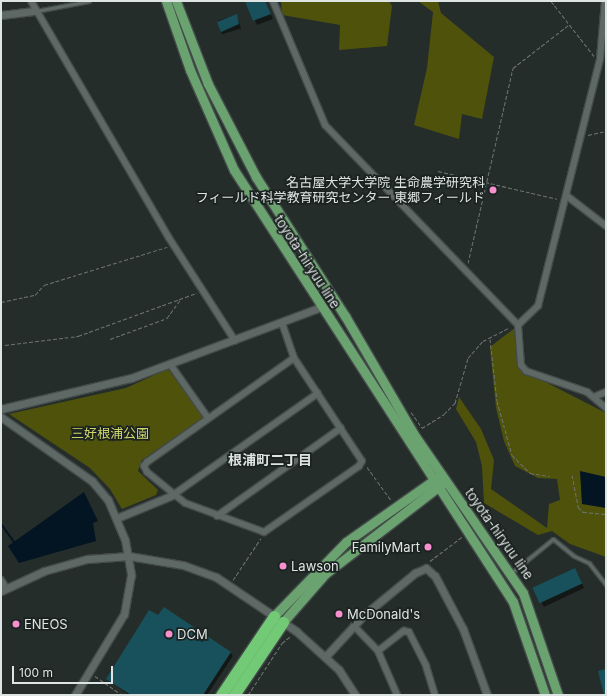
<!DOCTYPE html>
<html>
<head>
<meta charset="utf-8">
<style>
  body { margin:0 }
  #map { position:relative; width:607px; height:696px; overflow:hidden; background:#252d2b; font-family:Inter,"Noto Sans JP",sans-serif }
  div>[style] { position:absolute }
  .green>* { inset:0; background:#4f520b }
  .water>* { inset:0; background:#031423 }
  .shadow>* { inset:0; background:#0007; transform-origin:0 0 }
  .stream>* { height:2px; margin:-1px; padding:0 1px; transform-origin:1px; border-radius:1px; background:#031423 }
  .building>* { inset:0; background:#18515b; transform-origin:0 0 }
  .path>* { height:1px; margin-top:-0.5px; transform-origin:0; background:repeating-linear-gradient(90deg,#6d7472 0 4px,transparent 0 6px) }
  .roads { filter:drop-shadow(1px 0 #444b4a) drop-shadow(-1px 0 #444b4a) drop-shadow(0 1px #444b4a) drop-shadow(0 -1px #444b4a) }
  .service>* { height:3px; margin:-1.5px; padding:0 1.5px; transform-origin:1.5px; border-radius:1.5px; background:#5e6865 }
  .minor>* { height:6px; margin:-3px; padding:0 3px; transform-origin:3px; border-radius:3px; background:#5e6865 }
  .tertiary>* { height:7px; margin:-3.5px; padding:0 3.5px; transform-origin:3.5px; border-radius:3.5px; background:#5e6865 }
  .primary>* { height:9px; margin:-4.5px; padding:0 4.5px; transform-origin:4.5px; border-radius:4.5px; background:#6aa36f }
  .motorway>* { height:11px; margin:-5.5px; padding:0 5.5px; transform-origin:5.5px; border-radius:5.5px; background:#72ca76 }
  .dots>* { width:11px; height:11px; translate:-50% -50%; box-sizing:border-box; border:2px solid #1b2321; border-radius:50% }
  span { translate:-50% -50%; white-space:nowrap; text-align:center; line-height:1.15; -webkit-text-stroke:3.5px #1b2321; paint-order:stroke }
  .poi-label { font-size:13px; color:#dee4e2 }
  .right { translate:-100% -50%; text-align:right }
  .left { translate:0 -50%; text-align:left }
  .street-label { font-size:13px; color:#dee4e2 }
  .park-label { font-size:13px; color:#d0d66d }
  .neighbourhood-label { font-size:14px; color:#dee4e2; font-weight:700 }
  .frame { position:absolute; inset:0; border:2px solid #dee4e2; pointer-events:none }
  .scale { position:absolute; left:12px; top:666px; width:101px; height:18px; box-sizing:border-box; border:2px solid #dee4e2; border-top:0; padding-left:5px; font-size:12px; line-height:14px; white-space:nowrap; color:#dee4e2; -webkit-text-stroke:3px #1b2321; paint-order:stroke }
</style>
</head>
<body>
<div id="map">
  <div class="green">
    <div style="clip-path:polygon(281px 1px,389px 1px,392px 6px,387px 46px,339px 50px,340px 25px,282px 15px)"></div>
    <div style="clip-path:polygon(418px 1px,438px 1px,441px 13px,494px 57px,482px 119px,462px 114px,459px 139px,414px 125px,427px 68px,433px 12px)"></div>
    <div style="clip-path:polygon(516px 327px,518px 365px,522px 370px,606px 413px,606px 557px,570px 544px,552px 531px,538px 535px,484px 503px,482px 466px,476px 442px,456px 409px,459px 397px,481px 429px,494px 460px,491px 489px,547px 528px,549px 504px,560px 500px,557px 479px,538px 478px,515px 466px,504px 441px,496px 408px,490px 347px)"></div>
    <div style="clip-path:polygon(168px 369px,204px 417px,142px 460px,138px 471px,158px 490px,156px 495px,122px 509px,110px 489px,90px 468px,9px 414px,126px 388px)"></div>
  </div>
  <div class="water">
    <div style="clip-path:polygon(580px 471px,606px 477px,606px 508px,582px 504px)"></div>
    <div style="clip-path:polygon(84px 492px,98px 521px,93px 523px,96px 541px,19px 563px,8px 546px)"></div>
  </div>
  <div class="shadow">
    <div style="clip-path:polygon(246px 1px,265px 1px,273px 19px,257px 25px)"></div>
    <div style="left:237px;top:15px;width:14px;height:20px;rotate:73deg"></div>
    <div style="clip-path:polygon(578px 574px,584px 588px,544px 607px,541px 602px)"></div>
    <div style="clip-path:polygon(230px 652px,233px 656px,207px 695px,129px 695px,107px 679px)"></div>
  </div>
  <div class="stream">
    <div style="left:1px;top:524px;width:22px;rotate:54deg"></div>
  </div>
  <div class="building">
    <div style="clip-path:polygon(245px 1px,265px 1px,271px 14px,253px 21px)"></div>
    <div style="clip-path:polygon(237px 14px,239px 24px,221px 32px,217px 22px)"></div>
    <div style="left:575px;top:568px;width:17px;height:47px;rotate:65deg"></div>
    <div style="clip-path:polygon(164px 607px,231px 652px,203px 695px,131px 695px,106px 679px,149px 610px,158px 615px)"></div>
    <div style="clip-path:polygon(606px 669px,606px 695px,604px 695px,598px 671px)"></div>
  </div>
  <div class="path">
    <div style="left:551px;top:1px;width:70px;rotate:52deg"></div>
    <div style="left:588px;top:135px;width:18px;rotate:-13deg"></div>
    <div style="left:438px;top:171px;width:122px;rotate:13.2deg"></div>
    <div style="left:468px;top:263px;width:200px;rotate:-77deg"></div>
    <div style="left:513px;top:68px;width:72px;rotate:-37.7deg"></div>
    <div style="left:1px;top:302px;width:35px;rotate:-12deg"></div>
    <div style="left:35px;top:295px;width:13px;rotate:-48deg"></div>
    <div style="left:44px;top:285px;width:129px;rotate:-17.2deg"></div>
    <div style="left:110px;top:339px;width:61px;rotate:-20.2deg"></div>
    <div style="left:167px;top:318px;width:22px;rotate:-54deg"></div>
    <div style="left:490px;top:339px;width:62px;rotate:83.6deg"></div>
    <div style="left:497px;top:401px;width:56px;rotate:74.5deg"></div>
    <div style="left:512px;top:455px;width:25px;rotate:45deg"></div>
    <div style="left:530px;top:473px;width:20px;rotate:9deg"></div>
    <div style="left:5px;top:345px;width:74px;rotate:-7deg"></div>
    <div style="left:78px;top:336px;width:126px;rotate:-20deg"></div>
    <div style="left:411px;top:412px;width:19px;rotate:55deg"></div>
    <div style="left:422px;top:428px;width:26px;rotate:-32deg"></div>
    <div style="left:444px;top:414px;width:16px;rotate:-45deg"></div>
    <div style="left:455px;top:403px;width:47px;rotate:-73.9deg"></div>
    <div style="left:468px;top:358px;width:23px;rotate:-49deg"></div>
    <div style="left:483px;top:341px;width:30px;rotate:-27deg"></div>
    <div style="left:367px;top:467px;width:41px;rotate:54deg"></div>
    <div style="left:572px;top:475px;width:33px;rotate:79deg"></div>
    <div style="left:578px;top:507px;width:7px;rotate:45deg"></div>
    <div style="left:583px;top:512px;width:23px;rotate:5deg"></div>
    <div style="left:430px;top:561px;width:40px;rotate:-37deg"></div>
    <div style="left:233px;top:580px;width:50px;rotate:-56.3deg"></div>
    <div style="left:95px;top:676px;width:33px;rotate:35deg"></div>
    <div style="left:248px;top:695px;width:62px;rotate:-56.8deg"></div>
    <div style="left:282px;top:643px;width:11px;rotate:-38deg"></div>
  </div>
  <div class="roads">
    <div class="service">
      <div style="left:36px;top:11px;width:54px;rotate:-10.7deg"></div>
      <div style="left:511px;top:573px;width:54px;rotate:-39deg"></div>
      <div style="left:553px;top:539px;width:27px;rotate:39deg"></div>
      <div style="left:574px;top:556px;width:17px;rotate:25deg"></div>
      <div style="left:589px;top:563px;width:28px;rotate:52deg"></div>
    </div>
    <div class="minor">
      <div style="left:31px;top:1px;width:274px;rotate:59.8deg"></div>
      <div style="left:169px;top:238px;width:122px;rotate:57.3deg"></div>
      <div style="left:273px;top:1px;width:134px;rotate:67.2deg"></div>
      <div style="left:325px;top:125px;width:278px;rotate:46deg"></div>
      <div style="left:518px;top:325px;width:28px;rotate:-44deg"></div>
      <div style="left:538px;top:306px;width:255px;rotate:-75.9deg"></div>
      <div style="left:600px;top:59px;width:58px;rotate:-85.1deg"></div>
      <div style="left:567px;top:196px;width:49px;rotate:37.6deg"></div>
      <div style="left:282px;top:323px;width:37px;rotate:71deg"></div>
      <div style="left:294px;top:358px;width:123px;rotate:56.6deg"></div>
      <div style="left:362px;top:461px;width:6px;rotate:121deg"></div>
      <div style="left:359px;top:466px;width:116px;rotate:145.2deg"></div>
      <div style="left:264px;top:532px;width:84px;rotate:-159.8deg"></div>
      <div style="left:185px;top:503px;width:49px;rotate:-140.8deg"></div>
      <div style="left:147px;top:472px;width:7px;rotate:-117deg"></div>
      <div style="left:144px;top:466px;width:5px;rotate:-53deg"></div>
      <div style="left:147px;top:462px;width:180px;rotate:-35.3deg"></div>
      <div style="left:518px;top:325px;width:40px;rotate:85.7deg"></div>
      <div style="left:521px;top:365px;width:8px;rotate:50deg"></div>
      <div style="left:526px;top:371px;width:65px;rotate:19deg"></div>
      <div style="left:587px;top:392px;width:25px;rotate:40deg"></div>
      <div style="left:170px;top:364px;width:66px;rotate:54.9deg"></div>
      <div style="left:596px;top:396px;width:11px;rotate:-22deg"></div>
      <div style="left:173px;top:495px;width:177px;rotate:-35.1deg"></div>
      <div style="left:217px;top:516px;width:152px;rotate:-35.4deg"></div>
      <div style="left:1px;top:580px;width:9px;rotate:58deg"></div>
      <div style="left:354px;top:626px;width:35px;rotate:46deg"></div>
      <div style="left:378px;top:651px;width:48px;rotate:66.6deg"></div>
      <div style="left:378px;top:651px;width:33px;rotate:-38deg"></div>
      <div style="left:404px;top:631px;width:5px;rotate:11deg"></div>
      <div style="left:409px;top:632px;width:38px;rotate:63deg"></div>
      <div style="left:426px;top:666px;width:30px;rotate:73deg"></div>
    </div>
    <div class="tertiary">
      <div style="left:1px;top:15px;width:35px;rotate:-7deg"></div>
      <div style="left:1px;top:409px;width:134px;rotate:-13.4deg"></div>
      <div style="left:131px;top:378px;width:203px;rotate:-20.5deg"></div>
      <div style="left:1px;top:417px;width:111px;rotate:35.1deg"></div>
      <div style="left:92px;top:481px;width:25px;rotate:50deg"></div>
      <div style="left:108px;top:500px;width:43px;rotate:67deg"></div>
      <div style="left:125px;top:540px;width:36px;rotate:80deg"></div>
      <div style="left:131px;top:575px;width:40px;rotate:100deg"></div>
      <div style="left:124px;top:614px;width:95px;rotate:121.2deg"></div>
      <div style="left:117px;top:518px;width:61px;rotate:-22.3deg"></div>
      <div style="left:1px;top:591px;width:47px;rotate:-24.9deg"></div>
      <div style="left:44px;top:571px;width:45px;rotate:-15.6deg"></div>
      <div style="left:87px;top:559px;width:42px;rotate:-4.1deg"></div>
      <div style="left:129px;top:556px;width:55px;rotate:9.5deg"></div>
      <div style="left:183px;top:565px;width:35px;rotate:20deg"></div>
      <div style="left:216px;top:577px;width:97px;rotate:34deg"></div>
      <div style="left:296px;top:631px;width:58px;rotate:42.2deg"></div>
      <div style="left:339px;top:670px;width:30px;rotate:57deg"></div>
      <div style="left:326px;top:656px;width:56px;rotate:-47.2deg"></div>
      <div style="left:364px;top:615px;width:66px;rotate:-39.5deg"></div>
      <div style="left:415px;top:573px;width:12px;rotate:-24deg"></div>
      <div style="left:426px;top:568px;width:12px;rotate:42deg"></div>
      <div style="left:435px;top:576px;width:60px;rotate:62.2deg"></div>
      <div style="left:463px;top:629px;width:70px;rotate:70deg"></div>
    </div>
    <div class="primary">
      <div style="left:166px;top:1px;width:73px;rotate:70.8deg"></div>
      <div style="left:190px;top:70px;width:109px;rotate:66.3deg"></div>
      <div style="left:234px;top:170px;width:514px;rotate:57.14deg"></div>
      <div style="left:513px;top:602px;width:98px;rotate:71deg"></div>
      <div style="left:176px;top:1px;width:89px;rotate:68.9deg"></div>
      <div style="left:208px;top:84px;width:105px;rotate:62.7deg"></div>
      <div style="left:256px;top:177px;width:165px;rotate:57.4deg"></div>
      <div style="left:345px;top:316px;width:135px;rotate:59.8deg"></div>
      <div style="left:413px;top:433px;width:194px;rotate:55.5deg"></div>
      <div style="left:523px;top:593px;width:108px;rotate:71.1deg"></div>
      <div style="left:274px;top:616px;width:103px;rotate:-45.8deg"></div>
      <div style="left:346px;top:542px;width:113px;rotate:-35.2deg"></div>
      <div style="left:283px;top:622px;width:64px;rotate:-48.8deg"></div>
      <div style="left:325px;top:574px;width:149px;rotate:-37.6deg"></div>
    </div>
    <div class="motorway">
      <div style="left:221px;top:695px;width:95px;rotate:-56.1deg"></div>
      <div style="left:234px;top:695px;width:88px;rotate:-56.1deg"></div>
    </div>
  </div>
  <div class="dots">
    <div style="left:493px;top:190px;background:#f790ce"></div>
    <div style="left:428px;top:547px;background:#f790ce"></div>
    <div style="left:283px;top:566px;background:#f790ce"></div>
    <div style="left:339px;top:614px;background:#f790ce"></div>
    <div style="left:16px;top:624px;background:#f790ce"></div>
    <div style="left:169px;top:634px;background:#f790ce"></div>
  </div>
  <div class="poi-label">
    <span class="right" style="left:485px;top:190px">名古屋大学大学院 生命農学研究科<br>フィールド科学教育研究センター 東郷フィールド</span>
    <span class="right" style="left:420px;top:547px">FamilyMart</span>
    <span class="left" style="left:291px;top:566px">Lawson</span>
    <span class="left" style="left:347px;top:614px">McDonald's</span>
    <span class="left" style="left:24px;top:624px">ENEOS</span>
    <span class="left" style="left:177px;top:634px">DCM</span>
  </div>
  <div class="street-label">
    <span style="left:307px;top:262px;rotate:57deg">toyota-hiryuu line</span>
    <span style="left:499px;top:534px;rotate:55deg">toyota-hiryuu line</span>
  </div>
  <div class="park-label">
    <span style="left:110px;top:433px">三好根浦公園</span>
  </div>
  <div class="neighbourhood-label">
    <span style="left:270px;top:460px">根浦町二丁目</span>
  </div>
  <div class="frame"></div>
  <div class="scale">100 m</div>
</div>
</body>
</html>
